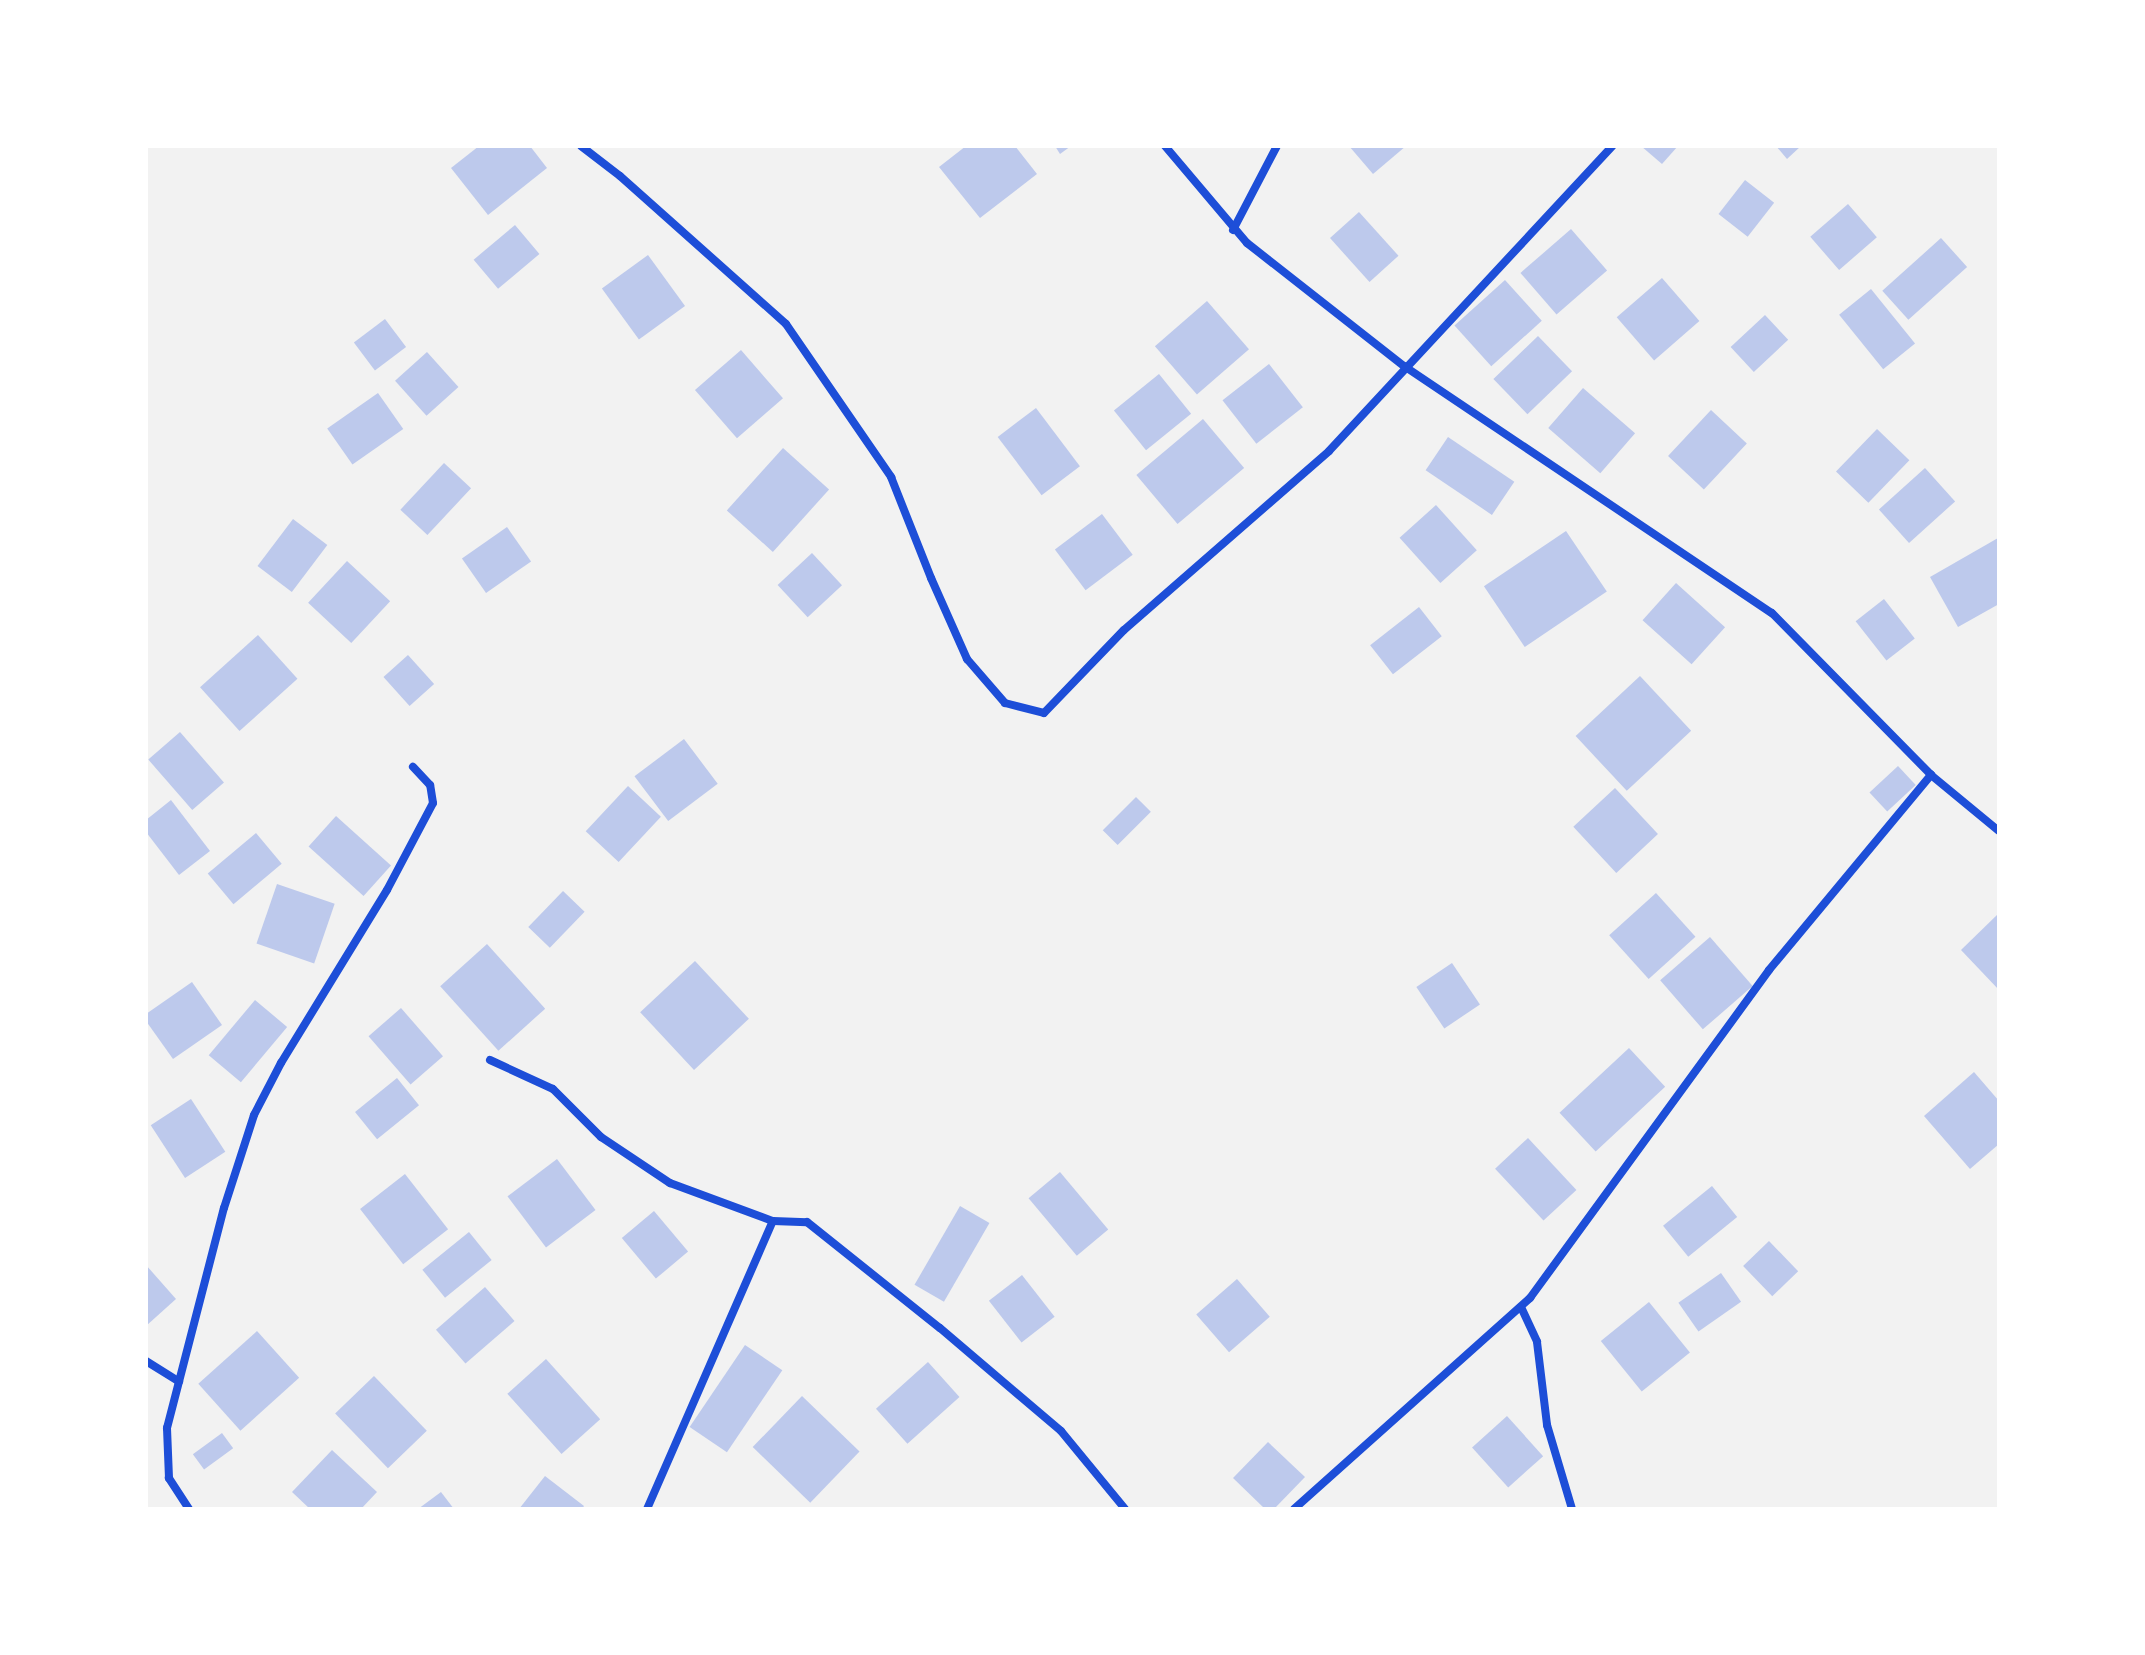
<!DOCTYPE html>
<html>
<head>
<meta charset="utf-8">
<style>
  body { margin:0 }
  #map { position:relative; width:2145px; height:1655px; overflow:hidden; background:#f2f2f2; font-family:"Space Grotesk",sans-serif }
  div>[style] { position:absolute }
  .building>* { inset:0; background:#bdc9ec; transform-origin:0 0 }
  .minor>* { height:8px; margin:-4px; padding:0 4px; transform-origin:4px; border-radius:4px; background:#1d4ed8 }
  span { translate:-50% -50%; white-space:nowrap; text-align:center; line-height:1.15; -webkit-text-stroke:7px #fff; paint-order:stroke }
  .frame { position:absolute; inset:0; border:148px solid #fff; pointer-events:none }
</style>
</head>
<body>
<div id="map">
  <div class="building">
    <div style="clip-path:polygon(479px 146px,530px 146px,547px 168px,488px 215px,451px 168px)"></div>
    <div style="clip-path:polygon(966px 146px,1015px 146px,1037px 174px,980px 218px,939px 167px)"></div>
    <div style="clip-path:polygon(1055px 146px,1071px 146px,1060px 154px)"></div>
    <div style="clip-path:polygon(1349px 146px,1406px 146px,1373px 174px)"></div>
    <div style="clip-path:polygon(1641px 146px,1678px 146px,1662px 164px)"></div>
    <div style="clip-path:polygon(1776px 146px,1801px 146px,1787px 159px)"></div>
    <div style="left:1745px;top:180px;width:37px;height:43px;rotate:38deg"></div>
    <div style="left:1848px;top:204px;width:44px;height:50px;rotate:49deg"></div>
    <div style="left:1359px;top:212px;width:59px;height:39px;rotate:48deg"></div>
    <div style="left:515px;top:225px;width:38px;height:54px;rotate:50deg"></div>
    <div style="left:1571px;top:229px;width:55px;height:67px;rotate:49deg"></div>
    <div style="left:1941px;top:238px;width:39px;height:79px;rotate:48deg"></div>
    <div style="left:648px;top:255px;width:63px;height:57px;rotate:54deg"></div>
    <div style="left:1662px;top:278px;width:57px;height:60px;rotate:49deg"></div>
    <div style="left:1505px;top:280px;width:55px;height:68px;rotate:48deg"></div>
    <div style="left:1871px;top:289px;width:70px;height:41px;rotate:51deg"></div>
    <div style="left:1207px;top:301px;width:64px;height:69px;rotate:49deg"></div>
    <div style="left:1765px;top:315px;width:34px;height:47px;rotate:47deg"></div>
    <div style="left:385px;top:319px;width:35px;height:39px;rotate:53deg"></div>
    <div style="left:1538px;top:336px;width:49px;height:62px;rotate:46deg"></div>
    <div style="left:741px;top:350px;width:64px;height:61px;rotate:49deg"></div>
    <div style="left:427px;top:352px;width:47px;height:43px;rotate:48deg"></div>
    <div style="left:1269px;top:364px;width:55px;height:59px;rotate:52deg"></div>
    <div style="left:1159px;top:374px;width:51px;height:58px;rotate:51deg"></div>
    <div style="left:1583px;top:388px;width:69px;height:53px;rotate:41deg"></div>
    <div style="left:378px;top:393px;width:44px;height:62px;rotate:55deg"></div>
    <div style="left:1036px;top:408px;width:73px;height:48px;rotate:53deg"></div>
    <div style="left:1711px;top:410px;width:49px;height:63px;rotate:43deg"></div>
    <div style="left:1203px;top:419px;width:64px;height:87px;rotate:50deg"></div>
    <div style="left:1877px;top:429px;width:45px;height:59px;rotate:44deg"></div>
    <div style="left:1448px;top:437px;width:80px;height:40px;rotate:34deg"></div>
    <div style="left:783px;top:448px;width:62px;height:84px;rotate:42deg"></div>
    <div style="left:444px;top:463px;width:37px;height:64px;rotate:43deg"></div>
    <div style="left:1925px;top:468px;width:45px;height:62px;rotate:48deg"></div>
    <div style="left:1436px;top:505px;width:61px;height:49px;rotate:48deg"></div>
    <div style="left:1102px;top:514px;width:51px;height:59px;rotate:53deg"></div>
    <div style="left:293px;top:519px;width:43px;height:59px;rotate:37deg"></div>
    <div style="left:507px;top:527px;width:42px;height:55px;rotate:55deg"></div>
    <div style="left:1566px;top:531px;width:73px;height:99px;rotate:56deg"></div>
    <div style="clip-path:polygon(1998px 538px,1999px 604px,1958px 627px,1930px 577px)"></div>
    <div style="left:812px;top:553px;width:44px;height:47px;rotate:47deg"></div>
    <div style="left:347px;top:561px;width:59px;height:57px;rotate:43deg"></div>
    <div style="left:1676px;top:583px;width:66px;height:50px;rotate:42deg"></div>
    <div style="left:1884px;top:599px;width:50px;height:36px;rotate:52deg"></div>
    <div style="left:1419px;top:607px;width:37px;height:62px;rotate:52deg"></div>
    <div style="left:258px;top:635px;width:59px;height:78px;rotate:48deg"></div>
    <div style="left:408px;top:655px;width:39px;height:33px;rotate:48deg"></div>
    <div style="left:1640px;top:676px;width:75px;height:88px;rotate:47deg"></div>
    <div style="left:180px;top:732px;width:67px;height:42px;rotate:49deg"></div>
    <div style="left:684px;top:739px;width:56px;height:62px;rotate:53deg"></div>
    <div style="left:1898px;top:766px;width:26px;height:39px;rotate:47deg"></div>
    <div style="left:628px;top:786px;width:45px;height:62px;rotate:43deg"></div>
    <div style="left:1615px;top:788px;width:63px;height:57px;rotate:47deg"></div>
    <div style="left:1136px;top:797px;width:21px;height:47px;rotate:45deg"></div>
    <div style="clip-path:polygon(171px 800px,210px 851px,179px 875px,146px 832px,146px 820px)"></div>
    <div style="left:336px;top:816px;width:74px;height:41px;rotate:42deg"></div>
    <div style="left:256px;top:833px;width:40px;height:63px;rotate:50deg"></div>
    <div style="left:277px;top:884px;width:61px;height:63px;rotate:19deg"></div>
    <div style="left:563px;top:891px;width:30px;height:50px;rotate:44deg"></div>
    <div style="left:1656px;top:893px;width:59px;height:63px;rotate:48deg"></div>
    <div style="clip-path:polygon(1999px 913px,1999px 990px,1961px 950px)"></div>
    <div style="left:1710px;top:937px;width:65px;height:66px;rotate:49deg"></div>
    <div style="left:487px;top:944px;width:87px;height:63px;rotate:48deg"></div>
    <div style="left:695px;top:961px;width:79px;height:75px;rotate:47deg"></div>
    <div style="left:1452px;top:963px;width:50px;height:43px;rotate:56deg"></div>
    <div style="clip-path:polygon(192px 982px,222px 1025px,173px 1059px,146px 1021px,146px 1014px)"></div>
    <div style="left:255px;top:1000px;width:42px;height:72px;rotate:40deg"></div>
    <div style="left:401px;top:1008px;width:64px;height:43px;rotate:49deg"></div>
    <div style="left:1629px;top:1048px;width:53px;height:95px;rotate:47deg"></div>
    <div style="clip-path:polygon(1974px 1072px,1999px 1101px,1999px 1144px,1970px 1169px,1924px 1116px)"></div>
    <div style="left:397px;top:1078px;width:35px;height:54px;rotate:51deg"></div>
    <div style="left:191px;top:1099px;width:63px;height:48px;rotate:57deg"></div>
    <div style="left:1528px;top:1138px;width:71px;height:45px;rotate:47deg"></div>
    <div style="left:557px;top:1159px;width:64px;height:62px;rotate:53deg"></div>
    <div style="left:1060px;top:1172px;width:75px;height:41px;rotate:50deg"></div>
    <div style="left:405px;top:1174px;width:70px;height:57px;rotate:52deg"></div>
    <div style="left:1712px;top:1186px;width:40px;height:63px;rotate:51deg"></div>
    <div style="left:960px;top:1206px;width:34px;height:91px;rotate:30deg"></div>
    <div style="left:654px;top:1211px;width:53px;height:42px;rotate:50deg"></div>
    <div style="left:469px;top:1232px;width:36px;height:60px;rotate:51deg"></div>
    <div style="left:1769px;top:1241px;width:42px;height:36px;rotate:46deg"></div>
    <div style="clip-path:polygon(146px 1265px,176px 1299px,146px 1326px)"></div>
    <div style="left:1721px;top:1273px;width:35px;height:52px;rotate:55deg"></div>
    <div style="left:1022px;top:1275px;width:53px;height:42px;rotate:52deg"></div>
    <div style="left:1237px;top:1279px;width:50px;height:54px;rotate:49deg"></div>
    <div style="left:485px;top:1287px;width:45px;height:65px;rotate:49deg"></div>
    <div style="left:1649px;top:1302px;width:65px;height:62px;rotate:51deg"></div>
    <div style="left:257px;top:1331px;width:63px;height:79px;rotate:48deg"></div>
    <div style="left:745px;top:1345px;width:45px;height:99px;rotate:34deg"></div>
    <div style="left:546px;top:1359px;width:81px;height:52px;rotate:48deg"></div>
    <div style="left:928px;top:1362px;width:47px;height:70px;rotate:48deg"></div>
    <div style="left:374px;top:1376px;width:76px;height:54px;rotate:46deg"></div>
    <div style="left:802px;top:1396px;width:80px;height:71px;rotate:44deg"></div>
    <div style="left:1507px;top:1416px;width:54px;height:47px;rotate:48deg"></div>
    <div style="left:222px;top:1433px;width:19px;height:36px;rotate:54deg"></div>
    <div style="clip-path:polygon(1268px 1442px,1305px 1477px,1274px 1509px,1265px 1509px,1233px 1478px)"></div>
    <div style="clip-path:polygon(332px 1450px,377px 1492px,361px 1509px,310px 1509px,292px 1492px)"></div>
    <div style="clip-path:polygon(545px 1476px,584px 1506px,582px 1509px,519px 1509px)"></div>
    <div style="clip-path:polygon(441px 1492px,454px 1509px,418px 1509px)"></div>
  </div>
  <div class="minor">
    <div style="left:581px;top:146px;width:49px;rotate:37.6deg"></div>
    <div style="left:620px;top:176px;width:222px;rotate:41.7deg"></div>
    <div style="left:786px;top:324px;width:186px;rotate:55.5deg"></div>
    <div style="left:891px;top:477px;width:109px;rotate:68.4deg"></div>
    <div style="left:931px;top:578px;width:89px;rotate:66deg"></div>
    <div style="left:967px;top:659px;width:58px;rotate:49.2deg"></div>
    <div style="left:1005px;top:703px;width:40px;rotate:14.4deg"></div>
    <div style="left:1044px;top:713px;width:115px;rotate:-46.1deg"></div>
    <div style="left:1124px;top:630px;width:272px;rotate:-41.1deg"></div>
    <div style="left:1329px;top:451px;width:416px;rotate:-47.1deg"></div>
    <div style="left:1165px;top:146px;width:127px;rotate:49.8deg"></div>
    <div style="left:1247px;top:243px;width:199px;rotate:38.1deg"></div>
    <div style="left:1404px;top:366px;width:443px;rotate:33.9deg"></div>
    <div style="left:1772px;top:613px;width:227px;rotate:45.5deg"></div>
    <div style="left:1931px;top:775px;width:88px;rotate:39.5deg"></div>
    <div style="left:1233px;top:230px;width:95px;rotate:-62.4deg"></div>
    <div style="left:490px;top:1060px;width:69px;rotate:24.7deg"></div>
    <div style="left:553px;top:1089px;width:68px;rotate:45deg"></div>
    <div style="left:601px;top:1137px;width:83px;rotate:33.7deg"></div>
    <div style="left:670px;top:1183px;width:110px;rotate:20.3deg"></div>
    <div style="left:1521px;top:1307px;width:38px;rotate:65deg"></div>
    <div style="left:1537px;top:1342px;width:84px;rotate:83.1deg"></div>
    <div style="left:1547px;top:1425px;width:88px;rotate:73.4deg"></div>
    <div style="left:146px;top:1361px;width:39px;rotate:32deg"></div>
    <div style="left:189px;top:1509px;width:37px;rotate:-123deg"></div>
    <div style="left:169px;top:1478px;width:50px;rotate:-92.3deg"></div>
    <div style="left:167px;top:1428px;width:227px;rotate:-75.5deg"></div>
    <div style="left:224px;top:1208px;width:98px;rotate:-72.1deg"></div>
    <div style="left:254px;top:1115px;width:59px;rotate:-62.6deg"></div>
    <div style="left:281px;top:1063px;width:203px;rotate:-58.5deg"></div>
    <div style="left:387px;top:890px;width:98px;rotate:-62.1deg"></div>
    <div style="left:433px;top:803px;width:18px;rotate:-99deg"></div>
    <div style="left:430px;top:785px;width:25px;rotate:-133deg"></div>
    <div style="left:647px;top:1509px;width:314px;rotate:-66.4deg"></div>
    <div style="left:773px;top:1221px;width:34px;rotate:2deg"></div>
    <div style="left:807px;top:1222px;width:170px;rotate:38.6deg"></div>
    <div style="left:940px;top:1328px;width:159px;rotate:40.4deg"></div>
    <div style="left:1061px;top:1431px;width:101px;rotate:50.6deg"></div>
    <div style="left:1294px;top:1509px;width:317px;rotate:-41.8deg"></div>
    <div style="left:1530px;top:1298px;width:406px;rotate:-53.9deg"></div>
    <div style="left:1769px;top:970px;width:254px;rotate:-50.3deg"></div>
  </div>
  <div class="frame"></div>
</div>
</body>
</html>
